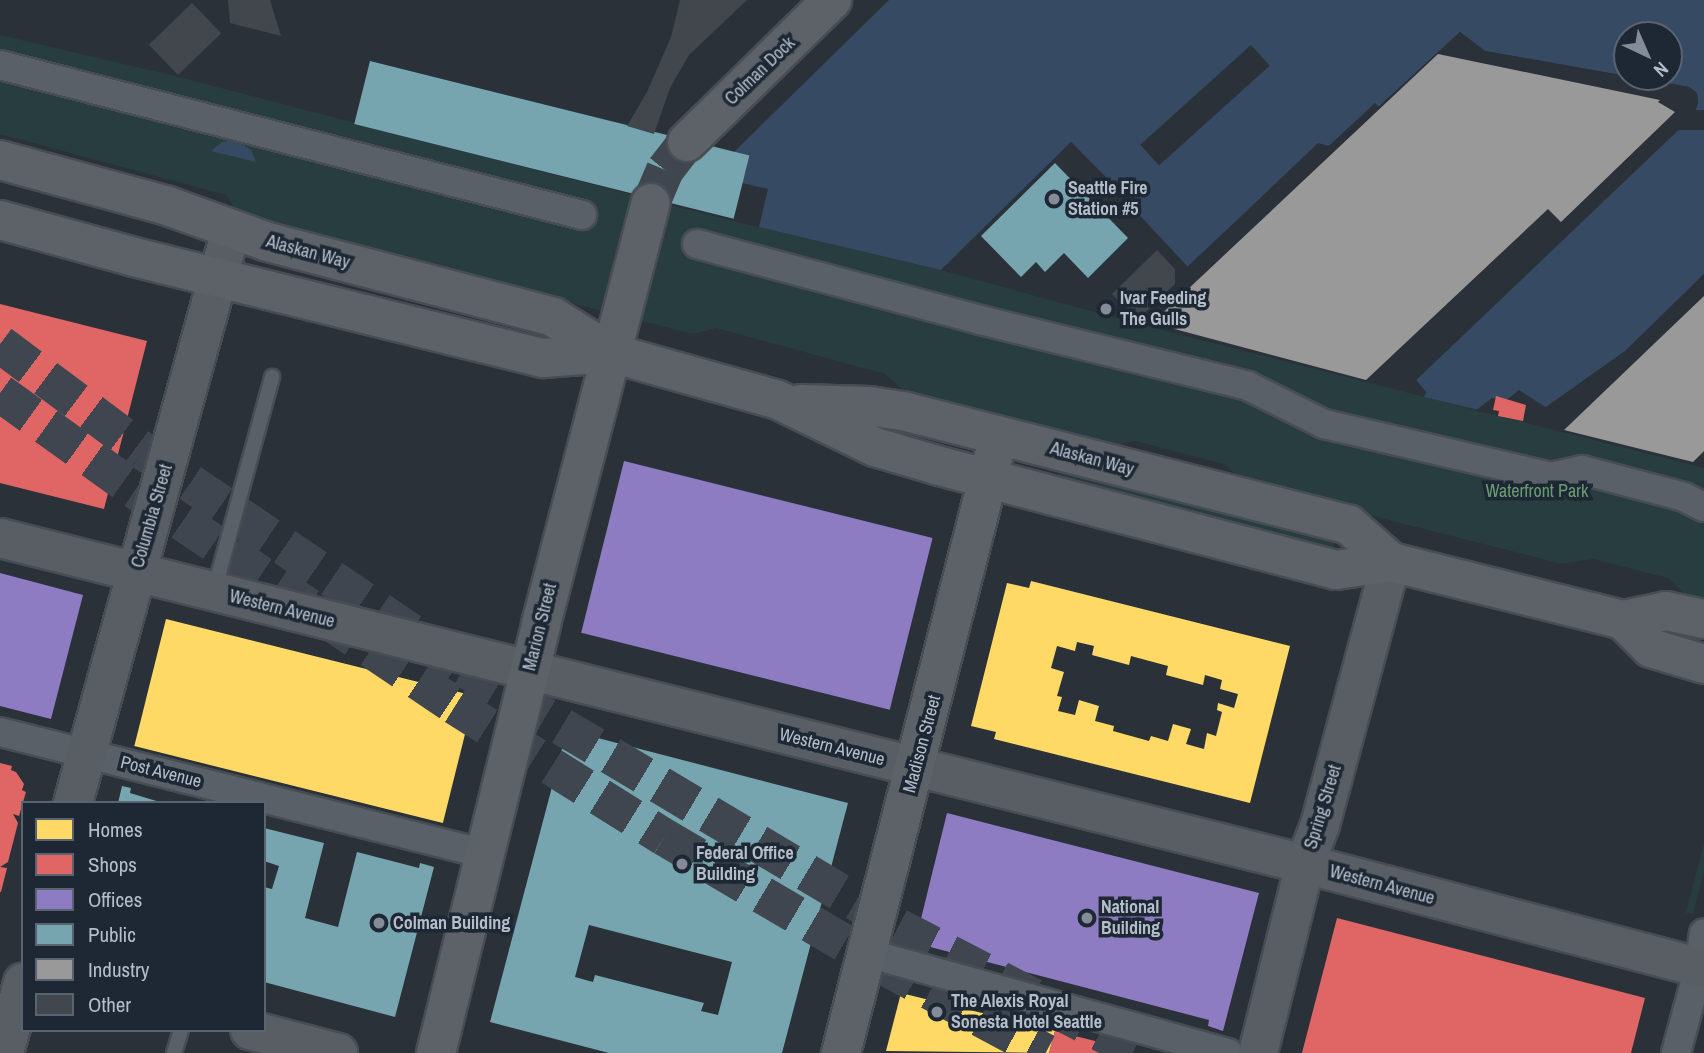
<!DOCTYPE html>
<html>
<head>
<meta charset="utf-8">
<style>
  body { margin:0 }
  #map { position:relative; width:1704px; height:1053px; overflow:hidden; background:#2a3139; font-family:"Archivo Narrow",sans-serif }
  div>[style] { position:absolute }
  .green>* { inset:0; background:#273d3f; transform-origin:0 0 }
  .water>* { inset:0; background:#364b63 }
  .pier>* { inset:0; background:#2a3139; transform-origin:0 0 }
  .homes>* { inset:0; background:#ffd966; transform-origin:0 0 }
  .shops>* { inset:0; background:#e06666 }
  .offices>* { inset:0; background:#8e7cc3; transform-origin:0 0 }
  .public>* { inset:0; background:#76a5af; transform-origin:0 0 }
  .industry>* { inset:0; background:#999 }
  .building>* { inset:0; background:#41474d; transform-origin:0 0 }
  .primary-tunnel>* { height:38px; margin-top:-19px; transform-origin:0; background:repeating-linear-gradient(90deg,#3f464f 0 38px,transparent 0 57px) }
  .highway-tunnel>* { height:38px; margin-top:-19px; transform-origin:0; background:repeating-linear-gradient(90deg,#3f464f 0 38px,transparent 0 57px) }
  .roads { filter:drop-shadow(2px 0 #484d54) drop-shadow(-2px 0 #484d54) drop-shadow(0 2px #484d54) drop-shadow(0 -2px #484d54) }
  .lane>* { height:14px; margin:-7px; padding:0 7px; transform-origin:7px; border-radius:7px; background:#5a6067 }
  .street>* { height:28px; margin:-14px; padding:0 14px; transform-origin:14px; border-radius:14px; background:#5a6067 }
  .secondary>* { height:38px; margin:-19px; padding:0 19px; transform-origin:19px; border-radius:19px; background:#595e65 }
  .primary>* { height:38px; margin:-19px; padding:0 19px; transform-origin:19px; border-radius:19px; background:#5d6268 }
  .dots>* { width:19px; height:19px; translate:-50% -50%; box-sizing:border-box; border:4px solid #1d2834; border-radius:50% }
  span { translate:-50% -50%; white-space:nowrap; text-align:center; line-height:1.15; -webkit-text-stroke:7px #1d2834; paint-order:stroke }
  .street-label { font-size:18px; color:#b4beca }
  .poi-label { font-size:18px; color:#b4beca; font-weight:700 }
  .left { translate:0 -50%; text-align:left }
  .park-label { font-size:18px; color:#6a9c73 }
  .legend { position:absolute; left:21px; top:801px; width:245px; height:231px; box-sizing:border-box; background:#1d2834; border:2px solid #596470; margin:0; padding:9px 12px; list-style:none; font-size:21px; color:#b4beca }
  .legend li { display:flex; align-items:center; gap:14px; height:35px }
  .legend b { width:35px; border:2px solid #596470 }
  .north { position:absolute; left:1613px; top:21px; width:70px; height:70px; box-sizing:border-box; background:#1d2834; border:2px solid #596470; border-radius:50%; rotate:136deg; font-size:19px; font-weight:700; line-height:28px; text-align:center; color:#b4beca }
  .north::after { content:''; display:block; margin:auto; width:24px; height:32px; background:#848d97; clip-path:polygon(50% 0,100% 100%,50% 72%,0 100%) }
</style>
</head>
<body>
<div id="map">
  <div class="green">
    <div style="clip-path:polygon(0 35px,175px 76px,733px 221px,941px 270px,1146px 326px,1704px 468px,1704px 603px,1689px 598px,1668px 578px,1593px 559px,1562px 564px,1353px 511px,1239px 478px,1224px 464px,1135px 441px,1108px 447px,905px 392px,885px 374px,716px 328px,693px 334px,292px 232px,238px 213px,226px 195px,0 134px)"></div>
    <div style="left:1060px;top:466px;width:285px;height:16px;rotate:15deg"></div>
    <div style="clip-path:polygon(1704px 843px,1704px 871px,1693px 914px,1686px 913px)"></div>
  </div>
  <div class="water">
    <div style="clip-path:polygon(889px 0,1704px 0,1704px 274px,1625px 351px,1526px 421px,1424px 397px,1426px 392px,1416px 380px,1693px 116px,1698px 103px,1697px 93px,1689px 87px,1633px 77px,1669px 77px,1669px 35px,1627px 35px,1627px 76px,1485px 51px,1460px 32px,1378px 107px,1375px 104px,1329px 146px,1318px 144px,1187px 267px,1130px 205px,1131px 190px,1122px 181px,1109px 181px,1071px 142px,941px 270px,759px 227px,768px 189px,742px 183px,749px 156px,733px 153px)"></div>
    <div style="clip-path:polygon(235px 140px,251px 150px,256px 162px,211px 151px,222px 142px)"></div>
  </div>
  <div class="pier">
    <div style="clip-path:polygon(1460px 32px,1485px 51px,1689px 87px,1697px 93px,1698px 103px,1693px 116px,1416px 380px,1426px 392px,1424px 397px,1420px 396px,1422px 393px,1413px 378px,1690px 114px,1694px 103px,1693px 95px,1688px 90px,1630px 78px,1484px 54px,1460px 37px,1381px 110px,1375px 108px,1331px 149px,1319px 147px,1189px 270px,1128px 207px,1127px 192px,1120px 185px,1107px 183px,1071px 147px,944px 271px,941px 270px,1071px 142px,1109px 180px,1121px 181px,1131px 190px,1130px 205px,1188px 267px,1318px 143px,1329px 146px,1375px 103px,1379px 107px)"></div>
    <div style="left:1251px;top:45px;width:28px;height:149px;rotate:48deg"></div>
    <div style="left:1704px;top:110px;width:20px;height:257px;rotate:90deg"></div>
    <div style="clip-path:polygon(1704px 274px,1704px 279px,1627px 354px,1530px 422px,1475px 411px,1492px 398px,1508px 399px,1519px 390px,1547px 408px,1625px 352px)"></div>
  </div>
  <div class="homes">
    <div style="clip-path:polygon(evenodd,1031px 581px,1290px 646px,1250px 803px,994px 739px,996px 732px,971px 726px,1007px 583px,1029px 588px,1031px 581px,1077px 642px,1094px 646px,1092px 655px,1129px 665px,1131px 656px,1168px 666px,1166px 675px,1203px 685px,1205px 675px,1222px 680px,1220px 689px,1238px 694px,1234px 708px,1218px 703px,1217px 710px,1222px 712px,1216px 736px,1207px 733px,1204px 749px,1186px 744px,1191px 729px,1173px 724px,1168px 741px,1151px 736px,1149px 741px,1113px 731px,1114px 726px,1095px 721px,1099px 706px,1079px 700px,1075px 715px,1058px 711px,1062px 697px,1057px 696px,1064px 672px,1051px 668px,1057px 646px,1075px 651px,1077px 642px)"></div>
    <div style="left:166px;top:619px;width:318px;height:131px;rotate:14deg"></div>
    <div style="clip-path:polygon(901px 993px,1055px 1031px,1049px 1053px,886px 1051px)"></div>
  </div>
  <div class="shops">
    <div style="clip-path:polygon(0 304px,147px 341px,104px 509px,0 483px)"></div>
    <div style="clip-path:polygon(1496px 396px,1526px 405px,1523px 421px,1498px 416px,1499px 411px,1493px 410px)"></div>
    <div style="clip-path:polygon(0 763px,12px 766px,11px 770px,16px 772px,24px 784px,22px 790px,26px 792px,19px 816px,13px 814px,18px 823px,8px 862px,0 867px,7px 868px,1px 892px,0 892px)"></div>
    <div style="clip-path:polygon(1337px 918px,1645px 998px,1631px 1053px,1302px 1053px)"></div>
    <div style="clip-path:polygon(1055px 1031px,1131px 1050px,1130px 1053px,1049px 1053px)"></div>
  </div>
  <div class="offices">
    <div style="left:624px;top:461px;width:318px;height:177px;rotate:14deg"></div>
    <div style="clip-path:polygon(0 573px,83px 595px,51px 719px,0 706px)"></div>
    <div style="clip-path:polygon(947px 813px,1259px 893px,1223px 1031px,1208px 1026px,1209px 1020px,915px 943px)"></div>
  </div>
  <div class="public">
    <div style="clip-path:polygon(702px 0,720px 0,711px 9px)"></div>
    <div style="left:370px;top:61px;width:391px;height:65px;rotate:14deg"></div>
    <div style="clip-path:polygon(1055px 163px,1128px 238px,1088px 278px,1064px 253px,1045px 272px,1036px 262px,1021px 277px,981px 236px)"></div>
    <div style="clip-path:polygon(evenodd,567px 730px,848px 803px,782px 1053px,609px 1053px,490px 1022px,567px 730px,589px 925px,732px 962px,718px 1015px,701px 1011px,704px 1003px,595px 975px,593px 982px,575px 977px,589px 925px)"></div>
    <div style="clip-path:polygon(122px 786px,131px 788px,130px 793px,163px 803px,118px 803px)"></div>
    <div style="clip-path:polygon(264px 828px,324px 843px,305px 918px,338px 927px,357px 852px,419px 868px,420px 863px,434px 867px,395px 1017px,264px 982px,264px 887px,272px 889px,279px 866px,264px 861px)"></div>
  </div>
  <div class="industry">
    <div style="clip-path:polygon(1438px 54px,1660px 100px,1658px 102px,1675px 112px,1561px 222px,1548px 209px,1366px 380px,1152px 323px)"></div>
    <div style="clip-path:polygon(1704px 296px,1704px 451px,1693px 462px,1564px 430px)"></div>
  </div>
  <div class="building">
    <div style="clip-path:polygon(228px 0,270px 0,281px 36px,230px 23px)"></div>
    <div style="clip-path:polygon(680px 0,747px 0,689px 55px,670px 88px,654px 134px,627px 126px,647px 92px,671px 37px)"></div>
    <div style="left:192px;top:3px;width:42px;height:60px;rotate:46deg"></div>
    <div style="clip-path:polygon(1157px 250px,1175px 269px,1175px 284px,1137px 320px,1112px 294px)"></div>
  </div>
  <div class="primary-tunnel">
    <div style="left:651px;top:203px;width:36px;rotate:-67deg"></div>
    <div style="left:665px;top:170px;width:36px;rotate:-52deg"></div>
  </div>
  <div class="highway-tunnel">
    <div style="left:0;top:344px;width:179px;rotate:36.8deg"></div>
    <div style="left:143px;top:451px;width:387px;rotate:34.1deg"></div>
    <div style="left:464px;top:668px;width:505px;rotate:30.83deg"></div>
    <div style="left:898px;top:927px;width:273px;rotate:27.5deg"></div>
    <div style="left:0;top:393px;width:166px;rotate:35.7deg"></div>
    <div style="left:135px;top:490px;width:386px;rotate:34deg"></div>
    <div style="left:455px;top:706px;width:247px;rotate:32.1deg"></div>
    <div style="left:664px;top:837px;width:251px;rotate:30.5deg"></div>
    <div style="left:880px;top:964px;width:188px;rotate:28.2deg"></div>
  </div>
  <div class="roads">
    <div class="lane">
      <div style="left:214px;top:591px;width:222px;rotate:-74.8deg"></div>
      <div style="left:174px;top:1053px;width:24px;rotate:-73deg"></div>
    </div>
    <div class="street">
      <div style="left:0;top:65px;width:601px;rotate:14.45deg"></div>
      <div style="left:697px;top:244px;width:293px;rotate:15deg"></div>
      <div style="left:980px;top:320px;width:276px;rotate:13.8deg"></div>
      <div style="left:1248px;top:386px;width:85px;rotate:26.6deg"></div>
      <div style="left:1324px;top:424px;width:233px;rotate:13.1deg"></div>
      <div style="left:1551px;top:477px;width:32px;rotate:-13deg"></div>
      <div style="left:1582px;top:470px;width:106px;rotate:14.8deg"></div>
      <div style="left:1684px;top:497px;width:22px;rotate:27deg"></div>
      <div style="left:0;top:732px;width:499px;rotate:14.1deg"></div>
      <div style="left:867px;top:953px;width:375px;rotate:15.5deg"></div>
      <div style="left:1676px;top:1053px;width:88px;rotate:-74.9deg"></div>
      <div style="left:1699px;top:968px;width:35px;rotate:-82deg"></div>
    </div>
    <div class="secondary">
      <div style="left:0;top:538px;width:1345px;rotate:14.03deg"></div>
      <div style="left:1305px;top:864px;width:413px;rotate:14.7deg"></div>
      <div style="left:73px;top:803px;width:594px;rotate:-74.58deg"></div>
      <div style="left:250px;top:1030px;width:91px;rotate:14.6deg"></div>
      <div style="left:4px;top:1053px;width:73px;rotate:-74.8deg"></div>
      <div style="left:1258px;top:1053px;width:195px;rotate:-76deg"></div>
      <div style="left:1305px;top:864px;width:42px;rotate:-69deg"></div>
      <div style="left:1320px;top:825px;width:272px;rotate:-74.9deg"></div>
    </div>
    <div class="primary">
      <div style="left:687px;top:142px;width:203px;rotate:-44.4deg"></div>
      <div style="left:0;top:160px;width:171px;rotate:15.3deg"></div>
      <div style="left:165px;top:205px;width:109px;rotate:19.8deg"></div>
      <div style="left:268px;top:242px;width:295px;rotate:14.7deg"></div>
      <div style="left:553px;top:317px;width:68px;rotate:31.8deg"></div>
      <div style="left:611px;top:353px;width:173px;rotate:15.7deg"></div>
      <div style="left:778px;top:400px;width:108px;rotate:25.9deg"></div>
      <div style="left:875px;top:447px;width:64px;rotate:16.4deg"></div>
      <div style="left:936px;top:465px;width:414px;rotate:14.7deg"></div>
      <div style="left:1336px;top:570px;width:56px;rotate:-8.3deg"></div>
      <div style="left:1391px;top:562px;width:239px;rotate:14deg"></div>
      <div style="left:1623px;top:620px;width:44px;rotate:-11.8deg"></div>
      <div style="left:1666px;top:611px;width:39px;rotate:12deg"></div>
      <div style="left:0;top:220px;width:139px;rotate:15.4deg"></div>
      <div style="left:134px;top:257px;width:421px;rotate:13.9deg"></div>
      <div style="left:543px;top:358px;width:68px;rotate:-4.2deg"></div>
      <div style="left:801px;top:404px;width:69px;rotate:1.7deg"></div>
      <div style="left:870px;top:406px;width:37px;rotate:9deg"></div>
      <div style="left:907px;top:412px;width:456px;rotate:14.3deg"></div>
      <div style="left:1349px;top:525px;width:56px;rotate:41.4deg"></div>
      <div style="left:1623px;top:620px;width:40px;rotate:45deg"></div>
      <div style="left:1651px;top:648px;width:55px;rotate:16.8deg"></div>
      <div style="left:436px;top:1053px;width:442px;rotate:-76.2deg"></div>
      <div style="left:541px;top:624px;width:435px;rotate:-75.4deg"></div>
      <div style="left:841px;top:1053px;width:617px;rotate:-75.65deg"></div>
    </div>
  </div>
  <div class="dots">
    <div style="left:1054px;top:199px;background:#848d97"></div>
    <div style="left:1106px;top:309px;background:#848d97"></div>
    <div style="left:682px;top:864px;background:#848d97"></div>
    <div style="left:1087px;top:918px;background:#848d97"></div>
    <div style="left:379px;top:923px;background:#848d97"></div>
    <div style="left:937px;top:1012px;background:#848d97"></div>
  </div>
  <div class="street-label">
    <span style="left:760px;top:71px;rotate:-44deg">Colman Dock</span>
    <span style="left:308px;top:252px;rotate:15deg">Alaskan Way</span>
    <span style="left:1092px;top:459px;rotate:15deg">Alaskan Way</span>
    <span style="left:152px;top:516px;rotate:-74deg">Columbia Street</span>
    <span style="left:282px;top:609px;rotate:14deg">Western Avenue</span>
    <span style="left:540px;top:627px;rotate:-76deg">Marion Street</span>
    <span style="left:922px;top:744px;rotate:-75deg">Madison Street</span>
    <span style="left:832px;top:747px;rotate:14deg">Western Avenue</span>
    <span style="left:161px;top:772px;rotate:14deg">Post Avenue</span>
    <span style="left:1323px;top:807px;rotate:-73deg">Spring Street</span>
    <span style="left:1382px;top:885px;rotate:15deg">Western Avenue</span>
  </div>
  <div class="poi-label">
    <span class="left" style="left:1068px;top:199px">Seattle Fire<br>Station #5</span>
    <span class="left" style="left:1120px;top:309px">Ivar Feeding<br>The Gulls</span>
    <span class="left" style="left:696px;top:864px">Federal Office<br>Building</span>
    <span class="left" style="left:1101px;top:918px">National<br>Building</span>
    <span class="left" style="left:393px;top:923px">Colman Building</span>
    <span class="left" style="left:951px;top:1012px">The Alexis Royal<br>Sonesta Hotel Seattle</span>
  </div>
  <div class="park-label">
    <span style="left:1537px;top:491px">Waterfront Park</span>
  </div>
  <ul class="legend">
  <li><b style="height:19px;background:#ffd966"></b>Homes</li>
  <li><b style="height:19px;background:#e06666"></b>Shops</li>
  <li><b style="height:19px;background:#8e7cc3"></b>Offices</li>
  <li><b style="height:19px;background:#76a5af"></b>Public</li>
  <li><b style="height:19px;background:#999"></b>Industry</li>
  <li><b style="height:19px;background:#41474d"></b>Other</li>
  </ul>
  <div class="north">N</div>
</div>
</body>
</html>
